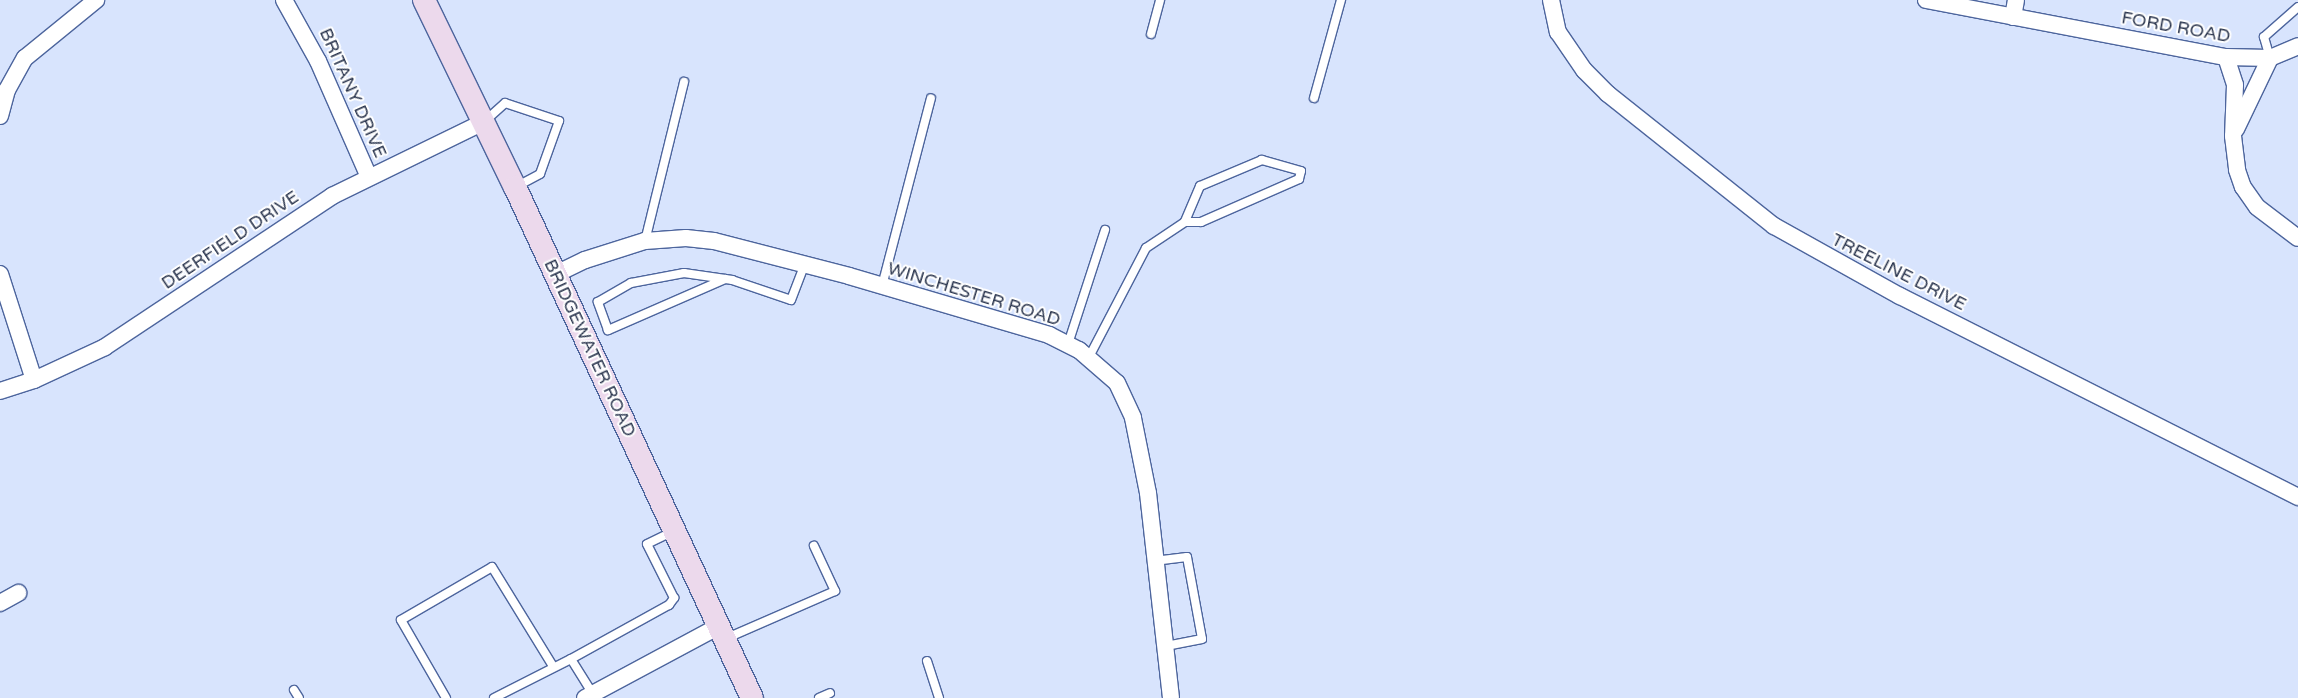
<!DOCTYPE html>
<html>
<head>
<meta charset="utf-8">
<style>
  body { margin:0 }
  #map { position:relative; width:2298px; height:698px; overflow:hidden; background:#d8e4fd; font-family:"Varela Round",sans-serif }
  div>[style] { position:absolute }
  .roads { filter:drop-shadow(1px 0 #4d659d) drop-shadow(-1px 0 #4d659d) drop-shadow(0 1px #4d659d) drop-shadow(0 -1px #4d659d) }
  .lane>* { height:8px; margin:-4px; padding:0 4px; transform-origin:4px; border-radius:4px; background:#fff }
  .street>* { height:16px; margin:-8px; padding:0 8px; transform-origin:8px; border-radius:8px; background:#fff }
  .secondary>* { height:22px; margin:-11px; padding:0 11px; transform-origin:11px; border-radius:11px; background:#ecd9ec }
  span { translate:-50% -50%; white-space:nowrap; text-align:center; line-height:1.15; -webkit-text-stroke:4px #fff; paint-order:stroke }
  .street-label { font-size:18px; color:#2a354e }
</style>
</head>
<body>
<div id="map">
  <div class="roads">
    <div class="lane">
      <div style="left:1151px;top:34px;width:35px;rotate:-75deg"></div>
      <div style="left:2270px;top:58px;width:22px;rotate:-106deg"></div>
      <div style="left:2264px;top:37px;width:45px;rotate:-41.4deg"></div>
      <div style="left:1314px;top:98px;width:102px;rotate:-74.6deg"></div>
      <div style="left:485px;top:121px;width:27px;rotate:-42deg"></div>
      <div style="left:505px;top:103px;width:57px;rotate:18.4deg"></div>
      <div style="left:559px;top:121px;width:56px;rotate:109.7deg"></div>
      <div style="left:540px;top:174px;width:26px;rotate:152deg"></div>
      <div style="left:645px;top:241px;width:164px;rotate:-76.2deg"></div>
      <div style="left:725px;top:279px;width:128px;rotate:156.4deg"></div>
      <div style="left:608px;top:330px;width:30px;rotate:-110deg"></div>
      <div style="left:598px;top:302px;width:38px;rotate:-30deg"></div>
      <div style="left:631px;top:283px;width:54px;rotate:-10.7deg"></div>
      <div style="left:684px;top:273px;width:49px;rotate:8.3deg"></div>
      <div style="left:732px;top:280px;width:62px;rotate:18.7deg"></div>
      <div style="left:791px;top:300px;width:39px;rotate:-69deg"></div>
      <div style="left:882px;top:286px;width:194px;rotate:-75.4deg"></div>
      <div style="left:1068px;top:344px;width:120px;rotate:-72deg"></div>
      <div style="left:1089px;top:357px;width:123px;rotate:-62.4deg"></div>
      <div style="left:1146px;top:248px;width:47px;rotate:-33.7deg"></div>
      <div style="left:1185px;top:222px;width:16px"></div>
      <div style="left:1201px;top:222px;width:107px;rotate:-23.7deg"></div>
      <div style="left:1299px;top:179px;width:8px;rotate:-76deg"></div>
      <div style="left:1301px;top:171px;width:41px;rotate:-164.2deg"></div>
      <div style="left:1262px;top:160px;width:67px;rotate:157.2deg"></div>
      <div style="left:1200px;top:186px;width:39px;rotate:113deg"></div>
      <div style="left:1154px;top:561px;width:33px;rotate:-7deg"></div>
      <div style="left:1187px;top:557px;width:83px;rotate:79.6deg"></div>
      <div style="left:1202px;top:639px;width:38px;rotate:169deg"></div>
      <div style="left:727px;top:638px;width:118px;rotate:-23.5deg"></div>
      <div style="left:835px;top:591px;width:50px;rotate:-115deg"></div>
      <div style="left:571px;top:659px;width:112px;rotate:-28.9deg"></div>
      <div style="left:669px;top:605px;width:9px;rotate:-54deg"></div>
      <div style="left:674px;top:598px;width:60px;rotate:-116.6deg"></div>
      <div style="left:647px;top:544px;width:28px;rotate:-26deg"></div>
      <div style="left:927px;top:661px;width:39px;rotate:72deg"></div>
      <div style="left:294px;top:690px;width:9px;rotate:58deg"></div>
      <div style="left:446px;top:698px;width:90px;rotate:-120deg"></div>
      <div style="left:401px;top:620px;width:105px;rotate:-30.2deg"></div>
      <div style="left:492px;top:567px;width:116px;rotate:58.4deg"></div>
      <div style="left:494px;top:698px;width:86px;rotate:-26.9deg"></div>
      <div style="left:571px;top:659px;width:40px;rotate:58deg"></div>
      <div style="left:819px;top:698px;width:12px;rotate:-24deg"></div>
    </div>
    <div class="street">
      <div style="left:284px;top:0;width:70px;rotate:60.9deg"></div>
      <div style="left:318px;top:61px;width:127px;rotate:66.3deg"></div>
      <div style="left:1551px;top:0;width:33px;rotate:78deg"></div>
      <div style="left:1558px;top:32px;width:46px;rotate:55.6deg"></div>
      <div style="left:1584px;top:70px;width:34px;rotate:45deg"></div>
      <div style="left:1608px;top:94px;width:212px;rotate:38.5deg"></div>
      <div style="left:1774px;top:226px;width:144px;rotate:29.1deg"></div>
      <div style="left:1900px;top:296px;width:446px;rotate:26.8deg"></div>
      <div style="left:1926px;top:0;width:305px;rotate:10.8deg"></div>
      <div style="left:2226px;top:57px;width:44px;rotate:1.3deg"></div>
      <div style="left:2270px;top:58px;width:30px;rotate:-23deg"></div>
      <div style="left:2013px;top:17px;width:17px;rotate:-80deg"></div>
      <div style="left:2226px;top:57px;width:29px;rotate:72deg"></div>
      <div style="left:2235px;top:85px;width:51px;rotate:92.2deg"></div>
      <div style="left:2233px;top:136px;width:34px;rotate:83deg"></div>
      <div style="left:2237px;top:170px;width:18px;rotate:71deg"></div>
      <div style="left:2243px;top:187px;width:24px;rotate:55deg"></div>
      <div style="left:2257px;top:207px;width:51px;rotate:37.1deg"></div>
      <div style="left:0;top:116px;width:27px;rotate:-75deg"></div>
      <div style="left:7px;top:90px;width:37px;rotate:-61deg"></div>
      <div style="left:25px;top:58px;width:92px;rotate:-39.2deg"></div>
      <div style="left:2236px;top:129px;width:79px;rotate:-64.4deg"></div>
      <div style="left:0;top:274px;width:111px;rotate:72.2deg"></div>
      <div style="left:556px;top:274px;width:32px;rotate:-26deg"></div>
      <div style="left:585px;top:260px;width:63px;rotate:-17.6deg"></div>
      <div style="left:645px;top:241px;width:41px;rotate:-4.2deg"></div>
      <div style="left:686px;top:238px;width:28px;rotate:6deg"></div>
      <div style="left:714px;top:241px;width:139px;rotate:14.5deg"></div>
      <div style="left:849px;top:276px;width:209px;rotate:16.4deg"></div>
      <div style="left:1049px;top:335px;width:34px;rotate:27deg"></div>
      <div style="left:1079px;top:350px;width:50px;rotate:41deg"></div>
      <div style="left:1117px;top:383px;width:38px;rotate:65deg"></div>
      <div style="left:1133px;top:418px;width:76px;rotate:78.7deg"></div>
      <div style="left:1148px;top:493px;width:206px;rotate:83.6deg"></div>
      <div style="left:0;top:391px;width:36px;rotate:-18deg"></div>
      <div style="left:34px;top:380px;width:78px;rotate:-24.9deg"></div>
      <div style="left:105px;top:347px;width:273px;rotate:-33.6deg"></div>
      <div style="left:332px;top:196px;width:169px;rotate:-26deg"></div>
      <div style="left:0;top:603px;width:21px;rotate:-29deg"></div>
      <div style="left:585px;top:698px;width:152px;rotate:-28.2deg"></div>
    </div>
    <div class="secondary">
      <div style="left:424px;top:0;width:208px;rotate:64.1deg"></div>
      <div style="left:515px;top:187px;width:563px;rotate:65.12deg"></div>
    </div>
  </div>
  <div class="street-label">
    <span style="left:2176px;top:27px;rotate:10deg">FORD ROAD</span>
    <span style="left:353px;top:93px;rotate:66deg">BRITANY DRIVE</span>
    <span style="left:230px;top:240px;rotate:-34deg">DEERFIELD DRIVE</span>
    <span style="left:1899px;top:272px;rotate:27deg">TREELINE DRIVE</span>
    <span style="left:974px;top:294px;rotate:17deg">WINCHESTER ROAD</span>
    <span style="left:590px;top:348px;rotate:65deg">BRIDGEWATER ROAD</span>
  </div>
</div>
</body>
</html>
